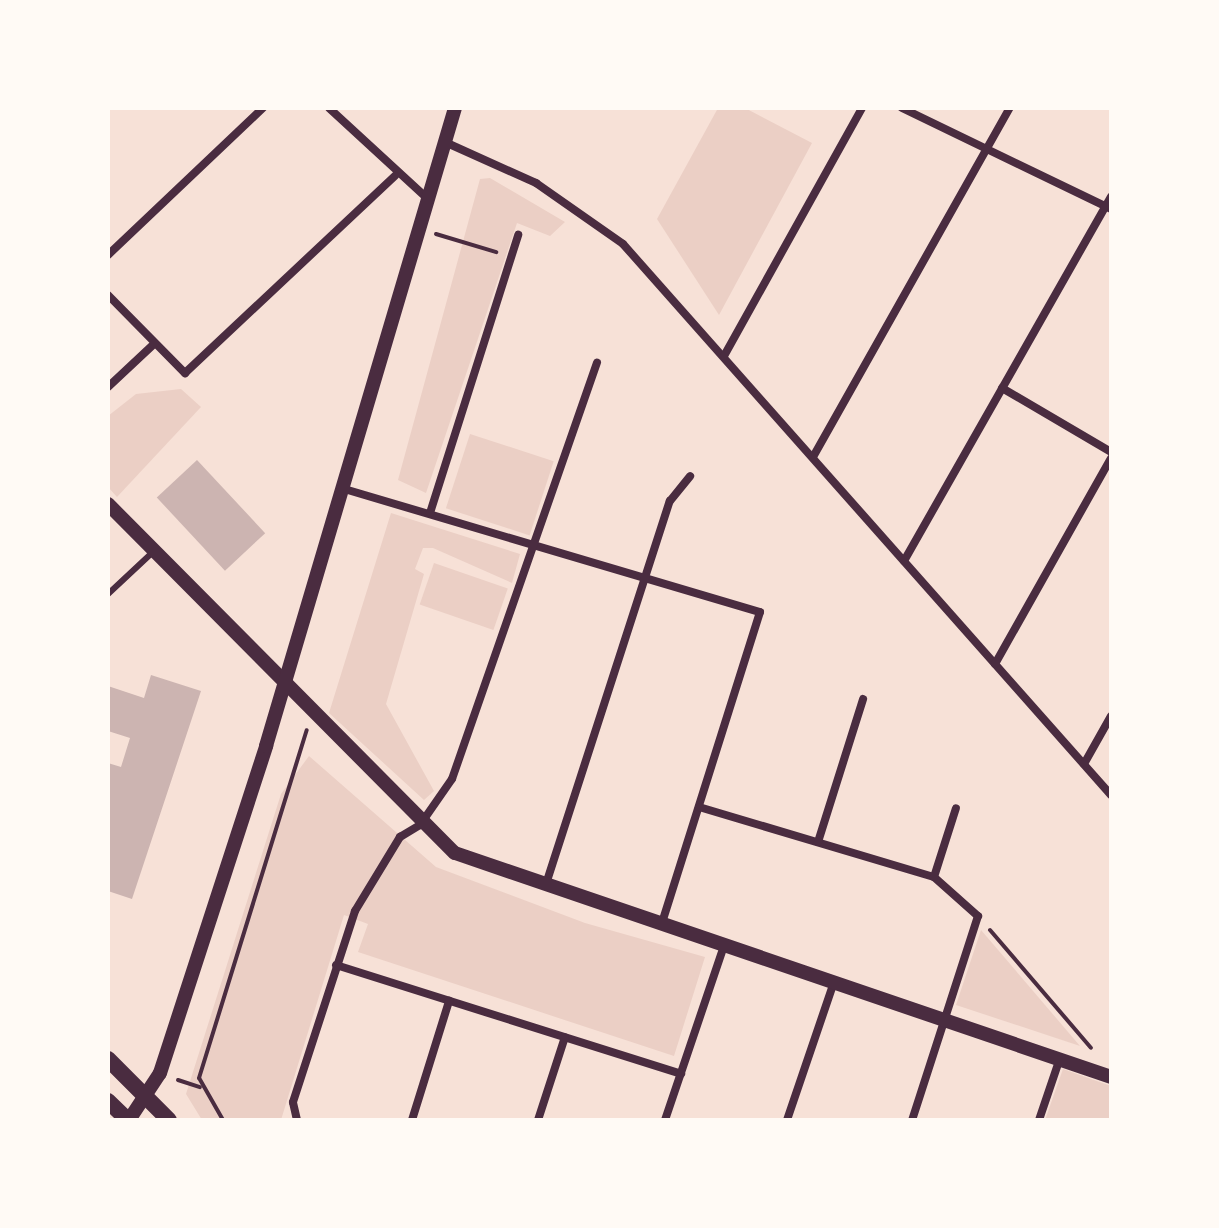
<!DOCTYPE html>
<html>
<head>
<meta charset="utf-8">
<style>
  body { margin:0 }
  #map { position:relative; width:1219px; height:1228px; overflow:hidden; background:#f7e1d7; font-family:"Public Sans",sans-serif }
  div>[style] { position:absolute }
  .green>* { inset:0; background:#ebcfc5; transform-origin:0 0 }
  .building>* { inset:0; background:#ccb4b1; transform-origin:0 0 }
  .path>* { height:4px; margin:-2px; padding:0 2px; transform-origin:2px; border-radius:2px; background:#4a2c40 }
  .service>* { height:6px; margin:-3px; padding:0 3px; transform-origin:3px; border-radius:3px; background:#4a2c40 }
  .minor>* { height:8px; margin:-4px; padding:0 4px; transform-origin:4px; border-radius:4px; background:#4a2c40 }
  .tertiary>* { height:14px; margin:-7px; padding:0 7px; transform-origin:7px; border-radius:7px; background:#4a2c40 }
  .secondary>* { height:16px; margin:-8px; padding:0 8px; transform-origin:8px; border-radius:8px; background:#4a2c40 }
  span { translate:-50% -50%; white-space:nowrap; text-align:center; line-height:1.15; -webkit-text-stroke:6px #fffaf5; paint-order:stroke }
  .frame { position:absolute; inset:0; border:110px solid #fffaf5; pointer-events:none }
</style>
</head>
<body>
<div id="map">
  <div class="green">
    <div style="clip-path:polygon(718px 108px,745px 108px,812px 143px,719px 315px,657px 219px)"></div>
    <div style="clip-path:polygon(490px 178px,565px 222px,550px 236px,517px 223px,426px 493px,398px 480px,480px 179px)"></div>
    <div style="clip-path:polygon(181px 389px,201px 407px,117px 497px,108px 487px,108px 416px,136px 394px)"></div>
    <div style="left:470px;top:434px;width:88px;height:78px;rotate:18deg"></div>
    <div style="clip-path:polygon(391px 513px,520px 554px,512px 583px,433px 548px,423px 548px,415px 569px,424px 574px,386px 704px,434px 791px,424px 800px,329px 713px)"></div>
    <div style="left:434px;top:563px;width:78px;height:44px;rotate:19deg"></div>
    <div style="clip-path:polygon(309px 756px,436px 867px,585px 923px,705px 957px,674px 1056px,358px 952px,368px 924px,344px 915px,281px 1120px,202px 1120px,186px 1094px,281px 794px)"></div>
    <div style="clip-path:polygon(981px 930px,1080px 1046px,956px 1005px)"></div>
    <div style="clip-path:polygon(1063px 1069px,1111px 1086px,1111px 1120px,1045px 1120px)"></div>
  </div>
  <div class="building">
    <div style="left:197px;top:460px;width:100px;height:55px;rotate:47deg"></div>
    <div style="clip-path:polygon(151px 675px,201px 691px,132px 899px,108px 891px,108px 763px,121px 767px,130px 738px,108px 731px,108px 686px,144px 698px)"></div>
  </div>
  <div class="path">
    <div style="left:436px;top:234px;width:63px;rotate:16.7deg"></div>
    <div style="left:990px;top:930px;width:155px;rotate:49.4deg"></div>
    <div style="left:178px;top:1080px;width:23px;rotate:18deg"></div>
    <div style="left:223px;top:1120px;width:48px;rotate:-119.7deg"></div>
    <div style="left:199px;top:1078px;width:364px;rotate:-72.8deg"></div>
  </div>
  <div class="service">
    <div style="left:108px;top:594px;width:63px;rotate:-43.1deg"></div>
  </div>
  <div class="minor">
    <div style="left:329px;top:108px;width:137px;rotate:42.6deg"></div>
    <div style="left:902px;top:108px;width:232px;rotate:25.8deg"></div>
    <div style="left:447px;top:143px;width:98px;rotate:24.2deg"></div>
    <div style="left:536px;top:183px;width:106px;rotate:35deg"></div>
    <div style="left:623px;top:244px;width:736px;rotate:48.47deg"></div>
    <div style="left:108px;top:255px;width:214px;rotate:-43.5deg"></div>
    <div style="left:108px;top:295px;width:110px;rotate:45.4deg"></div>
    <div style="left:185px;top:373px;width:288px;rotate:-43.2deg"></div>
    <div style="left:724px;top:356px;width:284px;rotate:-60.9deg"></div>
    <div style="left:108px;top:387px;width:64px;rotate:-43.1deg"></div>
    <div style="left:1002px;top:388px;width:126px;rotate:30.4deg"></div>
    <div style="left:813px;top:457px;width:401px;rotate:-60.6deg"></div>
    <div style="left:341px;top:488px;width:437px;rotate:16.5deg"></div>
    <div style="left:760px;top:612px;width:329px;rotate:107.5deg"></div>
    <div style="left:430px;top:513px;width:292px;rotate:-72.4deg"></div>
    <div style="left:904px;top:561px;width:419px;rotate:-60.4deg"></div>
    <div style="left:995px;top:664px;width:236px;rotate:-60.6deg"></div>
    <div style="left:1084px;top:764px;width:55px;rotate:-60.6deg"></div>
    <div style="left:699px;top:807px;width:245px;rotate:16.6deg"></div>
    <div style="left:934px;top:877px;width:59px;rotate:41.6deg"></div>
    <div style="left:978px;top:916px;width:214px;rotate:107.9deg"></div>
    <div style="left:818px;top:842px;width:150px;rotate:-72.5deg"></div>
    <div style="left:934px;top:877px;width:72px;rotate:-72.3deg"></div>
    <div style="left:546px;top:884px;width:403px;rotate:-72.1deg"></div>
    <div style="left:670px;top:501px;width:32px;rotate:-51deg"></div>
    <div style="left:336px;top:965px;width:362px;rotate:17.5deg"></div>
    <div style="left:297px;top:1120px;width:18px;rotate:-103deg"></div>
    <div style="left:293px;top:1102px;width:201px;rotate:-72deg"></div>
    <div style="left:355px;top:911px;width:87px;rotate:-58.7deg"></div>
    <div style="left:400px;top:837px;width:23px;rotate:-31deg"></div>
    <div style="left:420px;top:825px;width:56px;rotate:-55.2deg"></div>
    <div style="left:452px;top:779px;width:441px;rotate:-70.8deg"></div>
    <div style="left:412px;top:1120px;width:125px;rotate:-72.7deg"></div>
    <div style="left:538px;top:1120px;width:87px;rotate:-72deg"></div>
    <div style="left:665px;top:1120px;width:184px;rotate:-71.3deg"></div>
    <div style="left:787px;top:1120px;width:146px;rotate:-71.2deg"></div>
    <div style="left:1039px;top:1120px;width:65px;rotate:-71.3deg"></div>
  </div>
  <div class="tertiary">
    <div style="left:108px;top:504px;width:492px;rotate:45.2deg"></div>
    <div style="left:455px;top:853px;width:693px;rotate:18.85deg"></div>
    <div style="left:129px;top:1120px;width:56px;rotate:-56.6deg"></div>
    <div style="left:160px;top:1073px;width:344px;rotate:-72deg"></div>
    <div style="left:266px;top:746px;width:665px;rotate:-73.5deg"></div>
  </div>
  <div class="secondary">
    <div style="left:108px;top:1059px;width:86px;rotate:45deg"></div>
    <div style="left:108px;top:1101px;width:28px;rotate:44deg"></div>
  </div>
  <div class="frame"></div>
</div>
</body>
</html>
